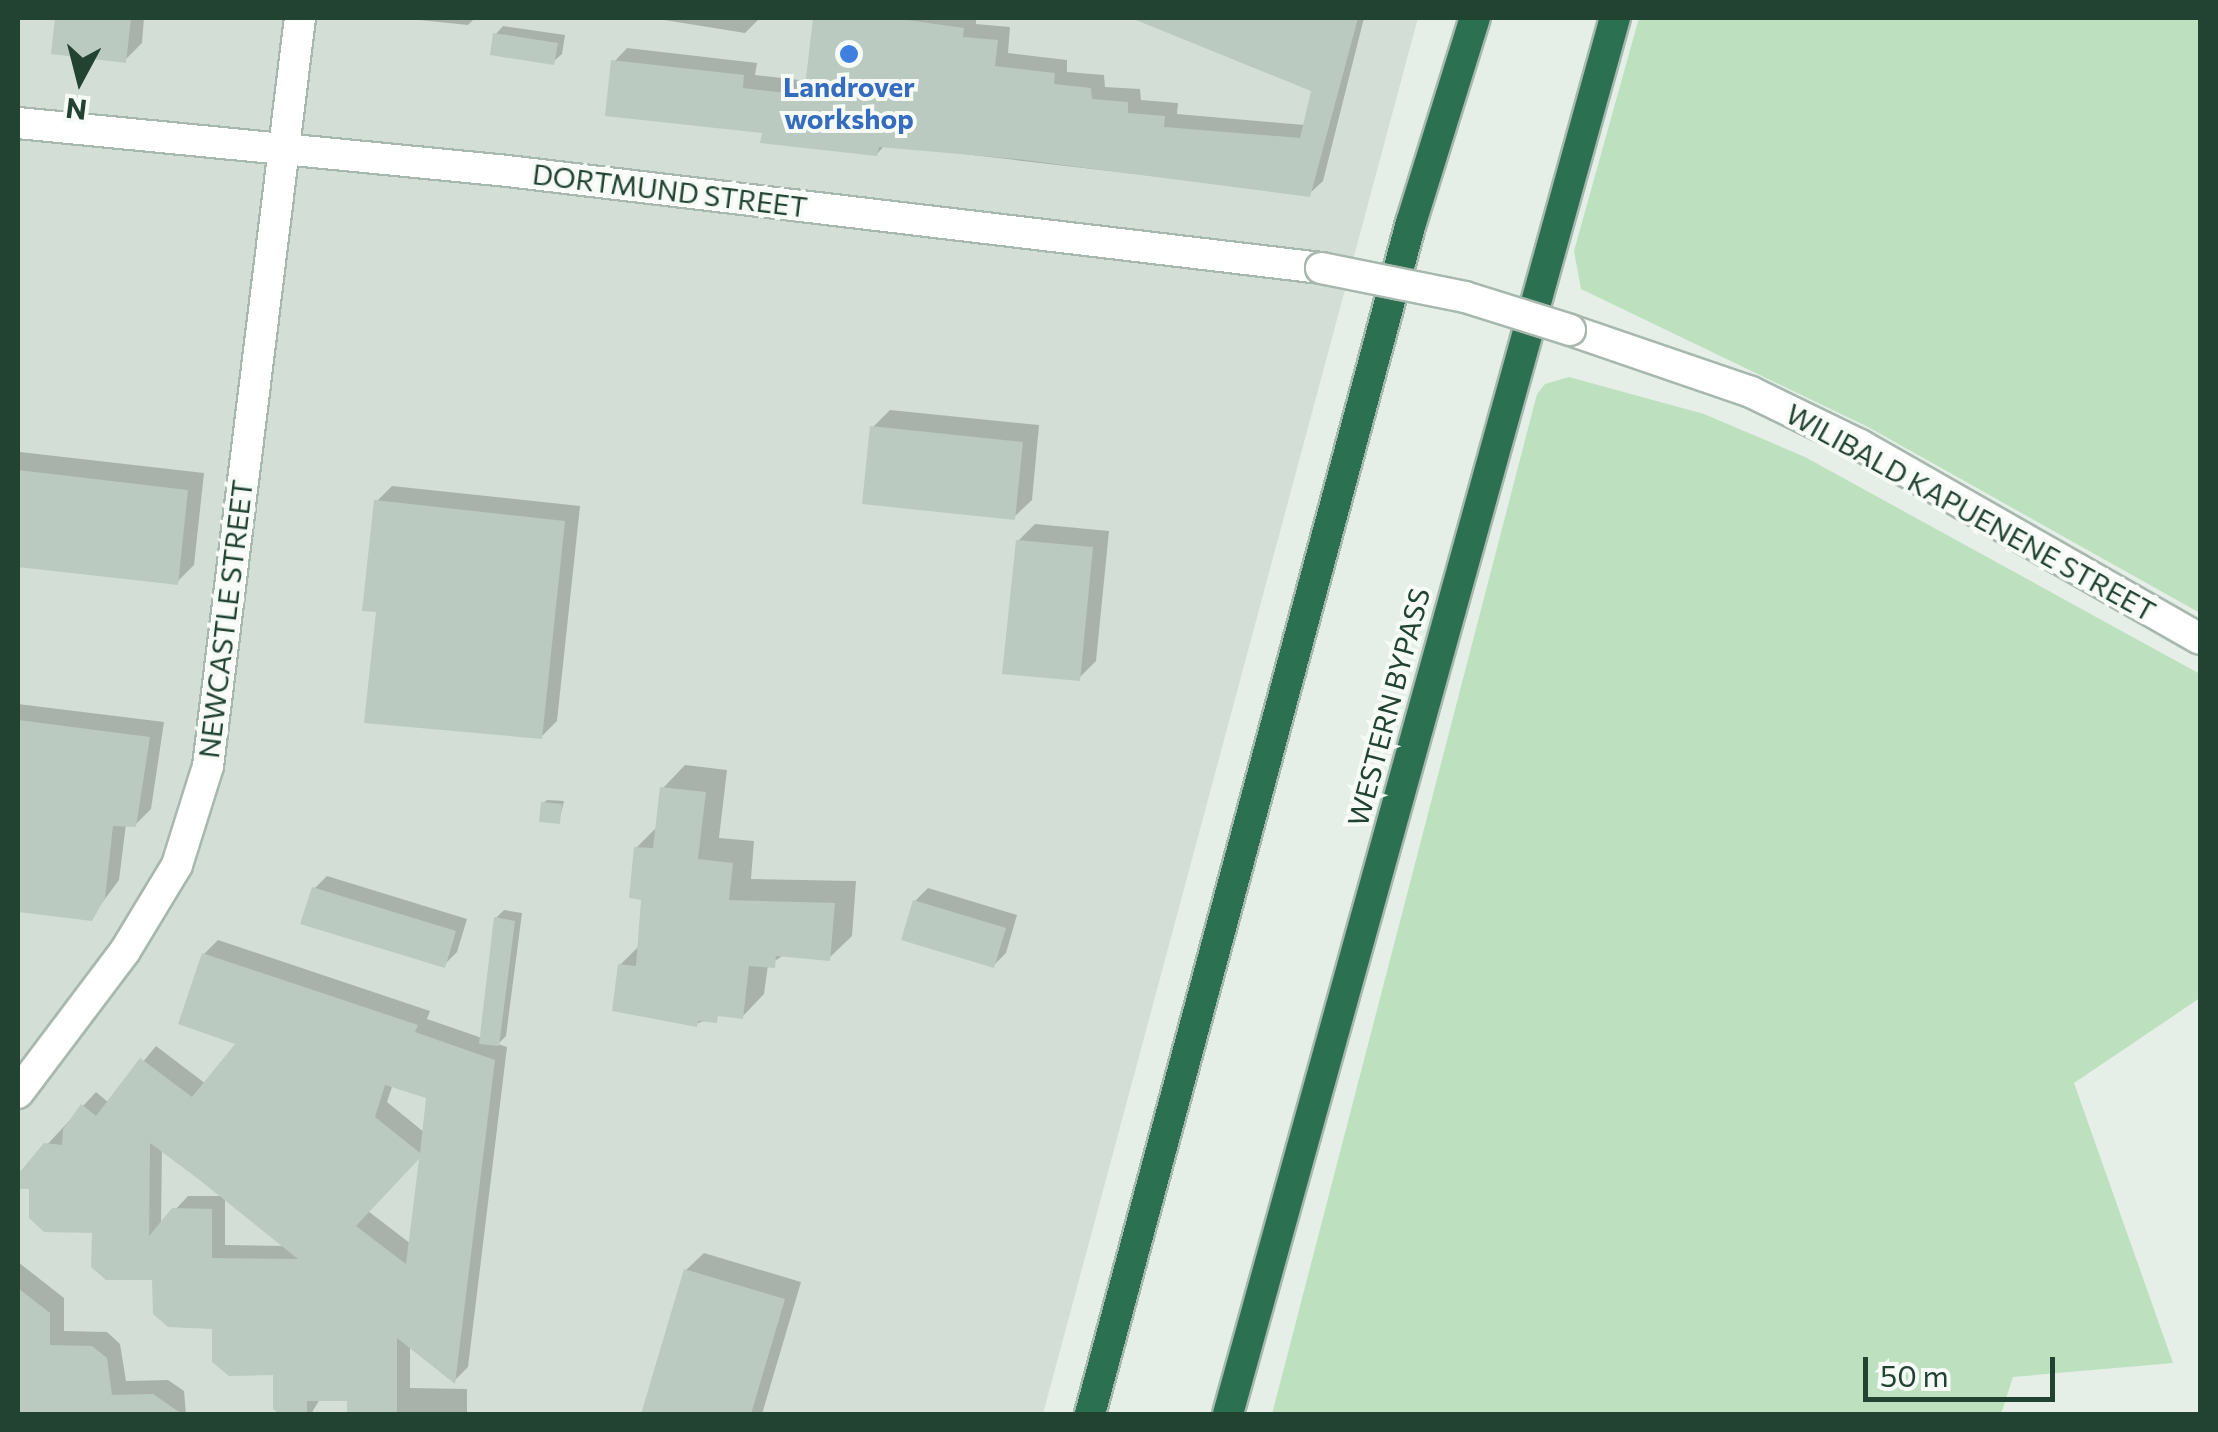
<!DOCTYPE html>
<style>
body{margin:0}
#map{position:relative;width:2218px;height:1432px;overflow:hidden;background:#e5efe8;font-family:Commissioner,sans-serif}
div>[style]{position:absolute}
.built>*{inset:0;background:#d3dfd6}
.green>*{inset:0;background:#bde1be}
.shadow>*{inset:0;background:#0003}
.building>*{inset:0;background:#bacac0}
.roads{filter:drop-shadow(2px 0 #a7b8ae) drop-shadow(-2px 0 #a7b8ae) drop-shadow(0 2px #a7b8ae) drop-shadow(0 -2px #a7b8ae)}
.minor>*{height:30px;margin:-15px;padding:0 15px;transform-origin:15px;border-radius:15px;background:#fff}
.tertiary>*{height:30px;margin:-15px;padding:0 15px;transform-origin:15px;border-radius:15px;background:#fff}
.motorway>*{height:30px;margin:-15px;padding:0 15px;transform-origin:15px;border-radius:15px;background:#2c7052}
.bridges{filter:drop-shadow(2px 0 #a7b8ae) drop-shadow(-2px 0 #a7b8ae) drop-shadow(0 2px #a7b8ae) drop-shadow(0 -2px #a7b8ae)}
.tertiary-bridge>*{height:30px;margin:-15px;padding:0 15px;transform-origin:15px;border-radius:15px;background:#fff}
.dots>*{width:28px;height:28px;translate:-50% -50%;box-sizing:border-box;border:5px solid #f6fbf7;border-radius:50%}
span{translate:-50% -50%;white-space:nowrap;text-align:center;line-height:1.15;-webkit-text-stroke:8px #f6fbf7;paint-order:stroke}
.shop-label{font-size:28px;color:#366cbe;font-weight:700}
.street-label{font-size:28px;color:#224232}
.frame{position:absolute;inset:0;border:20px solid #224232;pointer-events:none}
.north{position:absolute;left:30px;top:30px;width:100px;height:100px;-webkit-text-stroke:8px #f6fbf7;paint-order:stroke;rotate:187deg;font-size:28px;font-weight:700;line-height:40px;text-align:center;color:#224232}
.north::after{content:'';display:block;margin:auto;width:35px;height:45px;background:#224232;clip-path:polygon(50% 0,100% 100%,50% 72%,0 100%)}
.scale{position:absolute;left:1863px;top:1357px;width:192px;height:45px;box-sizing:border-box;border:5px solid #224232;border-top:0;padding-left:12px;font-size:30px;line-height:35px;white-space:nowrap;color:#224232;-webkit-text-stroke:8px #f6fbf7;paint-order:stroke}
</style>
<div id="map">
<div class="built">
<div style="clip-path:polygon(18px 18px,1418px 18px,1043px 1414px,18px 1414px)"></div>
</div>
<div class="green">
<div style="clip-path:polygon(1639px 18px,2200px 18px,2200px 613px,1868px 427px,1581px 289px,1574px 251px)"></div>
<div style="clip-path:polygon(1569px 377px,1704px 414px,1805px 457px,2200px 674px,2200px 998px,2074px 1083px,2173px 1363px,2013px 1377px,2001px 1414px,1272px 1414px,1537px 394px,1545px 384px)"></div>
</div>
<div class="shadow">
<div style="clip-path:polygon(57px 18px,144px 18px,142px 43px,125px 60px,53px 52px)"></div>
<div style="clip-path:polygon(400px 18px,475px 18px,468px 25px)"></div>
<div style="clip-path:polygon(652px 18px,760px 18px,745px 33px)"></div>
<div style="clip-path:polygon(815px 18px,976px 18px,976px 24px,1010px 27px,1008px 53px,1067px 60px,1067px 72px,1104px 75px,1105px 87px,1140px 89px,1141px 100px,1178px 103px,1177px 114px,1305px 125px,1314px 90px,1136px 18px,1364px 18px,1323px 181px,1309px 194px,885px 145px,877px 154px,764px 131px,614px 62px,627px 48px,757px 63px,755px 75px,808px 81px)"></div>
<div style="clip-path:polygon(503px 26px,565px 35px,562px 54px,553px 62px,495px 35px)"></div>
<div style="clip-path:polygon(890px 410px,1039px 425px,1032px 500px,1014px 517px,872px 428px)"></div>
<div style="clip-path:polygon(20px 452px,204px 473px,194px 565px,177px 582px,18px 564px)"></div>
<div style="clip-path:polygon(392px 486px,580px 506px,557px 721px,541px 737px,377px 501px)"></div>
<div style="clip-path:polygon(1035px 524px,1109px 531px,1096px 661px,1079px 678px,1018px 541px)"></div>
<div style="clip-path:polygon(18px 704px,164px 722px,151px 809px,135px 825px,126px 824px,119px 880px,91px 918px,18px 909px)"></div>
<div style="clip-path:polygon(685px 765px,727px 770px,719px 838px,754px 841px,751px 879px,856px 881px,852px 936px,829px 958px,786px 954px,768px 965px,764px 994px,742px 1017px,723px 1014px,696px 1024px,620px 965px,640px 945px,643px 897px,636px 848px,658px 826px,663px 788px)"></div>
<div style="clip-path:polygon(547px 800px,564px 801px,559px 821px,543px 803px)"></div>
<div style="clip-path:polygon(327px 876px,467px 919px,457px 952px,444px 965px,314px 889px)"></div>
<div style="clip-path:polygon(928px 888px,1017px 915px,1006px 953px,993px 966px,915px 901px)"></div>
<div style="clip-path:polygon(evenodd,504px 910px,522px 913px,506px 1036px,498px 1044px,507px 1047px,468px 1367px,455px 1380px,410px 1345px,410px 1388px,467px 1389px,467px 1414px,350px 1414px,350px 1398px,320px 1399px,311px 1414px,283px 1414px,276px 1408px,275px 1373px,95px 1231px,31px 1186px,18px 1186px,18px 1176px,96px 1092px,109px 1103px,156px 1046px,206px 1084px,240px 1042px,204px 954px,218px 940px,430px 1011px,427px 1019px,482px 1038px,496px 918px,504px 910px,393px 1084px,429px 1096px,425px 1133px,387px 1102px,393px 1084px,504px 910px,162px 1149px,222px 1196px,188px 1196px,161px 1225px,162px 1149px,504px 910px,422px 1153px,411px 1244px,368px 1211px,422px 1153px,504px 910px,225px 1198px,286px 1246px,225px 1245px,225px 1198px)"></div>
<div style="clip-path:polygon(704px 1253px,801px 1282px,762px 1414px,644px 1414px,686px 1270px)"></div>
<div style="clip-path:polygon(18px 1262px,64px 1298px,64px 1331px,107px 1332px,120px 1344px,126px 1381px,168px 1380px,184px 1391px,186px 1414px,18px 1412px)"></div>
</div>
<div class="building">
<div style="clip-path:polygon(55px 18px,131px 18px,126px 63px,51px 54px)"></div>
<div style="clip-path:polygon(813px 18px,893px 18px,964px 28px,963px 37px,998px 40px,995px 66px,1055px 73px,1054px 84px,1091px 88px,1092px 99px,1128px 102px,1128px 113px,1165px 116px,1164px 127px,1300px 138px,1311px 91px,1131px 18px,1358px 18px,1310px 197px,1017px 159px,879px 147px,877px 156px,760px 143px,762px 133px,605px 116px,611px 60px,744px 75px,743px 88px,804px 95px)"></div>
<div style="clip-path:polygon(493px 33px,558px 43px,554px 65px,490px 55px)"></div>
<div style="clip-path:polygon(870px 426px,1023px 442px,1015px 520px,862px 504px)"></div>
<div style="clip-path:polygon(18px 470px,188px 490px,178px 585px,18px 567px)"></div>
<div style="clip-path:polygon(374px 500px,565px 521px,542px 739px,364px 723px,376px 612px,362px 611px)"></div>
<div style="clip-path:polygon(1016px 540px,1093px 547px,1080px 681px,1002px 674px)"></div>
<div style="clip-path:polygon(18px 720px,150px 737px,136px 827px,113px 826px,105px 898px,92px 921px,18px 912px)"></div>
<div style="clip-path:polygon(660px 787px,706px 792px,698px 859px,733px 863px,729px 900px,835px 903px,830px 961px,776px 956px,775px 968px,749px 966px,743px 1019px,718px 1016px,717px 1023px,698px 1021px,697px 1027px,612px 1011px,618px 964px,636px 966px,641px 900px,629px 898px,634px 847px,653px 848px)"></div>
<div style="clip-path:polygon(541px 802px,562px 804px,560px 824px,539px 822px)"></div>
<div style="clip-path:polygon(312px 887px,456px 931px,445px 968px,300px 924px)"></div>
<div style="clip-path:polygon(913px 900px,1006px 928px,994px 968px,901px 940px)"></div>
<div style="clip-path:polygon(494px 917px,515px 921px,499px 1046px,479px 1044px)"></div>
<div style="clip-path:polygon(evenodd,202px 953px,418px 1025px,415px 1032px,495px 1060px,455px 1384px,397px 1338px,397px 1414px,347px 1414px,347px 1401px,307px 1401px,307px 1414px,279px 1414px,273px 1409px,273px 1375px,229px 1376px,212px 1362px,212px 1329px,168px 1327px,153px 1314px,152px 1280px,106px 1280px,91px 1267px,92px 1233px,44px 1232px,29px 1218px,29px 1189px,18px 1189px,18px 1174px,44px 1143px,62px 1145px,63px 1129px,81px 1104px,96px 1116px,140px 1058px,192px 1097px,235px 1044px,178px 1024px,202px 953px,385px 1085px,426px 1098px,420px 1153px,375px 1117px,385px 1085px,202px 953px,150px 1143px,197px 1178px,298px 1259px,212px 1258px,212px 1209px,172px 1208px,149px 1236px,150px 1143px,202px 953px,419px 1159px,406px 1264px,356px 1226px,419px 1159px)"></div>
<div style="clip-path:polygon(684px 1269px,785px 1299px,751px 1414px,641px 1414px)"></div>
<div style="clip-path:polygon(18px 1288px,50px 1313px,50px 1345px,92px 1346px,107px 1358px,112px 1395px,153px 1394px,182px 1414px,18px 1414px)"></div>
</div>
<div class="roads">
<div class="minor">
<div style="left:18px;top:1093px;width:178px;rotate:-53deg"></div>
<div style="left:125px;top:951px;width:100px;rotate:-58.8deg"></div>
<div style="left:177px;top:865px;width:104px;rotate:-72.6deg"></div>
<div style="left:208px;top:766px;width:754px;rotate:-82.99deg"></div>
</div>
<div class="tertiary">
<div style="left:18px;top:123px;width:483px;rotate:5.6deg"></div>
<div style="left:499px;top:170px;width:828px;rotate:6.8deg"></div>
<div style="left:1570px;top:330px;width:191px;rotate:18.9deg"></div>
<div style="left:1751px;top:392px;width:121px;rotate:25.9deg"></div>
<div style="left:1860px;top:445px;width:391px;rotate:29.7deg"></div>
</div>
<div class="motorway">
<div style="left:1090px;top:1414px;width:1233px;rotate:-74.92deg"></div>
<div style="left:1411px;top:223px;width:215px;rotate:-72.7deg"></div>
<div style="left:1228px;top:1414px;width:1449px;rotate:-74.51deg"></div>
</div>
</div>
<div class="bridges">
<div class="tertiary-bridge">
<div style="left:1321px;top:268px;width:147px;rotate:11.4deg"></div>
<div style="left:1465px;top:297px;width:110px;rotate:17.4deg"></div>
</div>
</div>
<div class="dots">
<div style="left:849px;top:54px;background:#3f7fe0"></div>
</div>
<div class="shop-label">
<span style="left:849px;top:102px">Landrover<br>workshop</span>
</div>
<div class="street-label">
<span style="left:670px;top:190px;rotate:7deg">DORTMUND STREET</span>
<span style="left:1971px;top:512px;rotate:29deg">WILIBALD KAPUENENE STREET</span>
<span style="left:225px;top:619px;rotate:-83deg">NEWCASTLE STREET</span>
<span style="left:1388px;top:707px;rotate:-75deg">WESTERN BYPASS</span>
</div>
<div class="frame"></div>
<div class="north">N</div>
<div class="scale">50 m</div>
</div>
